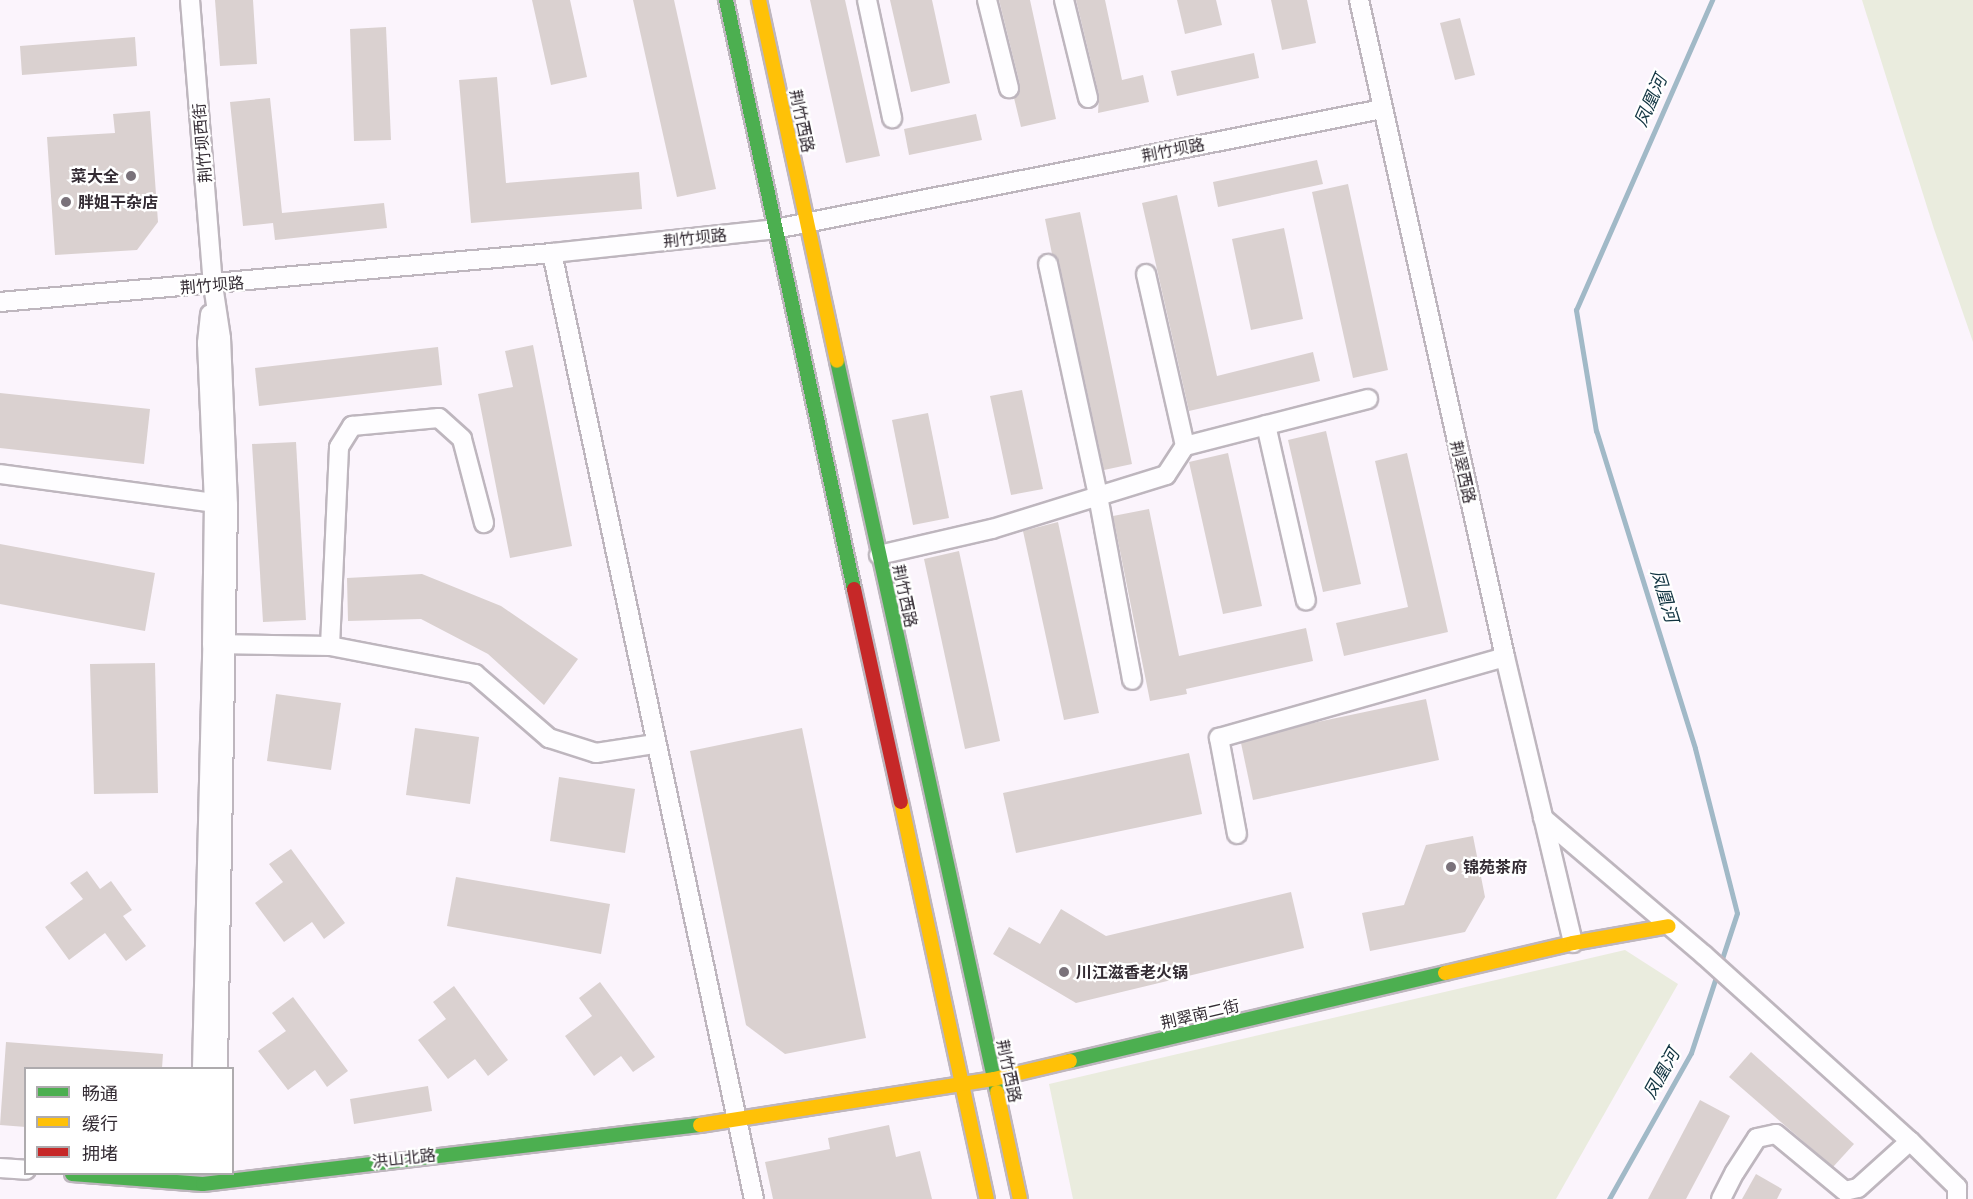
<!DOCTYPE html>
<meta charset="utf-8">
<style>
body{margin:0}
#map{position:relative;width:1973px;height:1199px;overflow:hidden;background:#fbf4fc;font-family:"IBM Plex Sans","Noto Sans SC",sans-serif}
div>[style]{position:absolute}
.green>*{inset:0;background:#eaecde}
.stream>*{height:5px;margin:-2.5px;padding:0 2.5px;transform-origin:2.5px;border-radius:2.5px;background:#a1b9c7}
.building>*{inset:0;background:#dad1d0}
.roads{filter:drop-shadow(2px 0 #beb6be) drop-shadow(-2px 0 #beb6be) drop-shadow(0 2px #beb6be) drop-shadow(0 -2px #beb6be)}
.street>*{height:18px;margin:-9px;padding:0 9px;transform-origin:9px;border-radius:9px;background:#fefdff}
.fast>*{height:14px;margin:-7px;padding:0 7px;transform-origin:7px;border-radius:7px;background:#4caf50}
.slow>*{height:14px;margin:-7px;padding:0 7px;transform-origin:7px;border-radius:7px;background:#ffc107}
.jam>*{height:14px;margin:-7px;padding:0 7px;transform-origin:7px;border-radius:7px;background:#c62828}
.dots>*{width:16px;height:16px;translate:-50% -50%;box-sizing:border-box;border:3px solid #fff;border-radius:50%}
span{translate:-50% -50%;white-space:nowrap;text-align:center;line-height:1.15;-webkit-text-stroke:4.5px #fff;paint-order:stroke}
.street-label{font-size:16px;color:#342c34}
.poi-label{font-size:16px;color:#342c34;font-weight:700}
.right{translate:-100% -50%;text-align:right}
.left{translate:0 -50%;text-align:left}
.water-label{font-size:18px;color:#103340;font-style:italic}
.legend{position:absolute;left:24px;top:1067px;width:210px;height:108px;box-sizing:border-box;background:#fff;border:2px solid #aeabae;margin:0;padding:8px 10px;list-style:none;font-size:18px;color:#342c34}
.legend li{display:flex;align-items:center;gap:12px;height:30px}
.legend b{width:30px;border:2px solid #aeabae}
</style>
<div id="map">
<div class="green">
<div style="clip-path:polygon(1862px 0,1973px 0,1973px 342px,1934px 229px)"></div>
<div style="clip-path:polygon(1625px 950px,1678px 984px,1556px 1199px,1073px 1199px,1049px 1084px)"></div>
</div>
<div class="stream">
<div style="left:1609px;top:1199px;width:167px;rotate:-60.7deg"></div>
<div style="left:1691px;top:1053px;width:147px;rotate:-71.8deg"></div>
<div style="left:1737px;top:913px;width:170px;rotate:-104.3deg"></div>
<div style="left:1695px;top:748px;width:332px;rotate:-107.3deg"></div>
<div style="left:1596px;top:431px;width:123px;rotate:-99.4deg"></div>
<div style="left:1576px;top:310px;width:339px;rotate:-66.3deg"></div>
</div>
<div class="building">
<div style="clip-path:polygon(215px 0,253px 0,257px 64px,220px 66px)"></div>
<div style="clip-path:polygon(532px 0,570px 0,587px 77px,551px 85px)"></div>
<div style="clip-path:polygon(633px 0,674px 0,716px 189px,677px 197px)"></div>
<div style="clip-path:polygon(810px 0,845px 0,880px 156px,846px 163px)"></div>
<div style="clip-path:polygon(890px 0,932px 0,950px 83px,911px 92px)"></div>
<div style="clip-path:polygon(999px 0,1030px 0,1056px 119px,1021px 127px,1014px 98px,1020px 92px,1020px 85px)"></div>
<div style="clip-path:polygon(1076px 0,1105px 0,1122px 80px,1143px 75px,1149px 102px,1098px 113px,1099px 95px)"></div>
<div style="clip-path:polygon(1177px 0,1216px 0,1222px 25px,1185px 34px)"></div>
<div style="clip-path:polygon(1271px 0,1307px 0,1316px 43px,1282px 50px)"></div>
<div style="clip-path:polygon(1460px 18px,1475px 75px,1455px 80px,1440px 23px)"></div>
<div style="clip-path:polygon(386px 27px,391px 140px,354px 141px,350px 29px)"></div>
<div style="clip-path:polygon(135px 37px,137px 66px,22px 75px,20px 46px)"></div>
<div style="clip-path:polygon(1254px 53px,1259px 78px,1177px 96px,1171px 71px)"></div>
<div style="clip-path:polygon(497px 77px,506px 183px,639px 172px,642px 209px,471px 223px,459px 80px)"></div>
<div style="clip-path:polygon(270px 98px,282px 213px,384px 203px,387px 228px,275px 240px,273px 223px,243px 226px,230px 102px)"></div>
<div style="clip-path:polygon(150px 111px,158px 222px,137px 250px,55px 255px,47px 137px,115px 133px,113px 114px)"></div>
<div style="clip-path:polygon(976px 114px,982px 140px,909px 155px,904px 129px)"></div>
<div style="clip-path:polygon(1317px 160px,1323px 184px,1218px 207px,1213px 182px)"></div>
<div style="clip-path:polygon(1348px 184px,1388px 370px,1353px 378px,1312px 192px)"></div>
<div style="clip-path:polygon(1177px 195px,1217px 376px,1313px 352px,1320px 381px,1189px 411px,1142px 203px)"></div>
<div style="clip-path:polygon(1080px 212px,1132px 464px,1104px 470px,1059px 262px,1052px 254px,1045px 219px)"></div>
<div style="clip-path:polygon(1284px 228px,1303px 319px,1251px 330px,1232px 239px)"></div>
<div style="clip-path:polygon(533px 345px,572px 546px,510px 558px,478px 394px,513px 387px,505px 351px)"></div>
<div style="clip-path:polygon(438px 347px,442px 385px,259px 406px,255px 368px)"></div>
<div style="clip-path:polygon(1022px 390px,1043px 489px,1011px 495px,990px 396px)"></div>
<div style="clip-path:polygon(0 393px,150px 409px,144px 464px,0 448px)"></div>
<div style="clip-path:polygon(928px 413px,949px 518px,913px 525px,892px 420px)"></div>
<div style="clip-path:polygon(1326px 431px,1361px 584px,1323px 592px,1288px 440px)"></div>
<div style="clip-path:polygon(296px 442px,306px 620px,263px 622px,252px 444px)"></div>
<div style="clip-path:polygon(1228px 453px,1262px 606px,1223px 614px,1189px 462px)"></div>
<div style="clip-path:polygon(1407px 453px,1448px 632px,1344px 656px,1336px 623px,1408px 607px,1375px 461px)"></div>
<div style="clip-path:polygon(1149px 509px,1179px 656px,1306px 628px,1313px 661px,1186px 689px,1187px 694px,1150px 701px,1113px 516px)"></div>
<div style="clip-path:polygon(1058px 522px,1099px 713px,1064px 720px,1023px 531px)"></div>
<div style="clip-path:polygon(0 544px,155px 573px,145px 631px,0 604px)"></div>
<div style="clip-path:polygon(959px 551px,1000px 741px,965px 749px,924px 559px)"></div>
<div style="clip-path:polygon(422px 574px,501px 606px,578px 659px,544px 705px,488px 654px,421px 619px,348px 621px,347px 578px)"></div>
<div style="clip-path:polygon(155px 663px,158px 793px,94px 794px,90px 664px)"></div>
<div style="clip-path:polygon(276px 694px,341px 703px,331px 770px,267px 761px)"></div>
<div style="clip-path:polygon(1426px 699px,1439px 760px,1253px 800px,1241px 743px,1308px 724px)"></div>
<div style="clip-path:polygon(415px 728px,479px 737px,470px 804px,406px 795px)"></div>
<div style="clip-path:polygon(802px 728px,866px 1038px,785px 1054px,746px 1025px,690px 751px)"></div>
<div style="clip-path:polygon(1189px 753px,1202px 814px,1016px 853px,1003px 793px)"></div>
<div style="clip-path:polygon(559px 777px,635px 789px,625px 853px,550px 841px)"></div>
<div style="clip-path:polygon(1473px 836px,1485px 897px,1465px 932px,1370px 951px,1362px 913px,1404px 905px,1426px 845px)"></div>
<div style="clip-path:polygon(291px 849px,345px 923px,324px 939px,312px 922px,284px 942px,255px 903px,283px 882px,269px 864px)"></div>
<div style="clip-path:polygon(87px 871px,100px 889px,111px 881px,132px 910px,123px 916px,146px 946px,126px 961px,105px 933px,69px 960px,45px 927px,83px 899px,70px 883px)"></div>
<div style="clip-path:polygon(456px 877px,610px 904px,601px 954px,447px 926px)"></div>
<div style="clip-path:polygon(1291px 892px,1304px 948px,1076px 1003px,993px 954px,1009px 927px,1040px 944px,1061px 909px,1106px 936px)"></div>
<div style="clip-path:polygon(600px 982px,655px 1057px,633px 1072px,621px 1056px,594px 1076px,565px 1036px,592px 1016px,579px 998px)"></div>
<div style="clip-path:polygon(454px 986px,508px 1060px,488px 1076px,475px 1059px,448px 1079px,418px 1040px,446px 1019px,433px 1002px)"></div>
<div style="clip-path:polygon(293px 997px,348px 1071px,327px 1087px,315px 1070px,288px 1090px,258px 1051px,286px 1031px,272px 1013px)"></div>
<div style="clip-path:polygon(6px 1042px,163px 1054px,162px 1068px,26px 1068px,26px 1127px,0 1125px)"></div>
<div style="clip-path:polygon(1751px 1052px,1854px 1144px,1833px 1167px,1729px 1077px)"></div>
<div style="clip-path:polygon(428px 1086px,432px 1111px,354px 1124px,350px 1099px)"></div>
<div style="clip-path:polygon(1700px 1100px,1730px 1116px,1686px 1199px,1648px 1199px)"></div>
<div style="clip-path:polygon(889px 1125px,896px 1157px,920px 1151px,932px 1199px,773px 1199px,765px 1162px,830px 1149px,828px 1138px)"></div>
<div style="clip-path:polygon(1756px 1174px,1782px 1189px,1777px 1199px,1742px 1199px)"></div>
</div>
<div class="roads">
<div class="street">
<div style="left:190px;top:0;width:286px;rotate:85.4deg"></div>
<div style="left:213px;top:285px;width:54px;rotate:81.4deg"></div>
<div style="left:221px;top:338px;width:167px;rotate:87.6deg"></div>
<div style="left:228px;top:505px;width:563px;rotate:91.02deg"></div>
<div style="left:867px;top:0;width:121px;rotate:78deg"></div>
<div style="left:987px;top:0;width:91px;rotate:76deg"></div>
<div style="left:1064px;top:0;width:101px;rotate:76.2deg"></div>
<div style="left:1359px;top:0;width:673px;rotate:77.47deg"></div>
<div style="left:1505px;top:657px;width:294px;rotate:76.6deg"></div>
<div style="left:552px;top:253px;width:967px;rotate:77.95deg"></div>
<div style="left:1048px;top:264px;width:237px;rotate:77.8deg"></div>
<div style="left:1098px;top:496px;width:187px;rotate:79.5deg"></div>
<div style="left:1146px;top:274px;width:176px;rotate:77.2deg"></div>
<div style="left:0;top:302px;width:554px;rotate:-5.07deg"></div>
<div style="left:552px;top:253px;width:224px;rotate:-6.1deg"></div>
<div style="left:775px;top:229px;width:619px;rotate:-11.18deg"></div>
<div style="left:1266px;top:425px;width:180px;rotate:77.2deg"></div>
<div style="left:0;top:474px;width:216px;rotate:7.7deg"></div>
<div style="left:879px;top:555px;width:116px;rotate:-13deg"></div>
<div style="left:992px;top:529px;width:182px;rotate:-17.2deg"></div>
<div style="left:1166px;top:475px;width:35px;rotate:-57deg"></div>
<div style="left:1185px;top:446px;width:189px;rotate:-14.4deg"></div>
<div style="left:214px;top:644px;width:116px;rotate:1deg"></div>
<div style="left:330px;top:646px;width:148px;rotate:10.9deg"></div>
<div style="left:475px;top:674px;width:98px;rotate:40.9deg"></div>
<div style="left:549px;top:738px;width:49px;rotate:17.7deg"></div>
<div style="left:596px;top:753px;width:60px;rotate:-8.7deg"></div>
<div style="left:330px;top:646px;width:199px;rotate:-87.4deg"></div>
<div style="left:339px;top:447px;width:25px;rotate:-58deg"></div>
<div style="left:352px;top:426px;width:87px;rotate:-5.3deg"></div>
<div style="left:439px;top:418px;width:31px;rotate:42deg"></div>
<div style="left:462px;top:439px;width:87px;rotate:75.3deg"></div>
<div style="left:1543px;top:818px;width:211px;rotate:40.4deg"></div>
<div style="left:1704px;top:955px;width:278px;rotate:42.1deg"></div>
<div style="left:1910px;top:1141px;width:66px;rotate:44.4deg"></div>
<div style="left:1957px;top:1187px;width:12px;rotate:90deg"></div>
<div style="left:1237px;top:834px;width:98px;rotate:-100.6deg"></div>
<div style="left:1219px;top:738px;width:297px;rotate:-15.8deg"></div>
<div style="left:202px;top:1068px;width:423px;rotate:-88.6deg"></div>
<div style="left:212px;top:645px;width:142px;rotate:-89.2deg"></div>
<div style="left:214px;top:503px;width:160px;rotate:-92.5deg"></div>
<div style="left:207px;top:343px;width:29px;rotate:-84deg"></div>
<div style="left:0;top:1168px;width:26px;rotate:4deg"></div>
<div style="left:1721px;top:1199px;width:30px;rotate:-63deg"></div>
<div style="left:1735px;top:1172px;width:40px;rotate:-57.1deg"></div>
<div style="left:1757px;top:1138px;width:19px;rotate:-12deg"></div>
<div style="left:1776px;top:1134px;width:89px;rotate:39.6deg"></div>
<div style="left:1845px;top:1191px;width:13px;rotate:-13deg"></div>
<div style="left:1858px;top:1188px;width:70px;rotate:-42.1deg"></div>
</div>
<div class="fast">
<div style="left:726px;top:0;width:603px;rotate:77.74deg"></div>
<div style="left:837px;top:361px;width:748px;rotate:77.65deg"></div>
<div style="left:1070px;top:1061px;width:385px;rotate:-13.2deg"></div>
<div style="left:72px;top:1174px;width:131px;rotate:4.4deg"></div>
<div style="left:203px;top:1184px;width:500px;rotate:-6.77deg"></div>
</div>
<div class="slow">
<div style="left:759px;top:0;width:369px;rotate:77.8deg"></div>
<div style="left:901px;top:802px;width:406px;rotate:77.8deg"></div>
<div style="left:1445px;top:973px;width:131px;rotate:-13.2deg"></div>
<div style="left:1573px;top:943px;width:97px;rotate:-10deg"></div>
<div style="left:997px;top:1092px;width:109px;rotate:77.9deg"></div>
<div style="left:700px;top:1125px;width:298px;rotate:-8.9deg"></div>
<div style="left:994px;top:1079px;width:78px;rotate:-13.3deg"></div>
</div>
<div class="jam">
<div style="left:854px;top:589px;width:218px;rotate:77.6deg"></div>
</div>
</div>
<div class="dots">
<div style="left:131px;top:176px;background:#7a727a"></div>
<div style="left:66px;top:202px;background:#7a727a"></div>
<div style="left:1451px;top:867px;background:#7a727a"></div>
<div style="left:1064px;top:972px;background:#7a727a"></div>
</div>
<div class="street-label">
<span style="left:802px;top:121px;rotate:78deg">荆竹西路</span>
<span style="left:202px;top:143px;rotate:-95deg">荆竹坝西街</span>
<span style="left:1173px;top:150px;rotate:-11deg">荆竹坝路</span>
<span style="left:695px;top:238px;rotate:-6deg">荆竹坝路</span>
<span style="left:212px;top:285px;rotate:-5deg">荆竹坝路</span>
<span style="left:1463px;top:472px;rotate:77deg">荆翠西路</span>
<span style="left:905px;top:596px;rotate:78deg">荆竹西路</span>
<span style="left:1200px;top:1014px;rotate:-13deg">荆翠南二街</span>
<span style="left:1009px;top:1071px;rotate:78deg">荆竹西路</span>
<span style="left:404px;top:1158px;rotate:-6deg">洪山北路</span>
</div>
<div class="poi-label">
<span class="right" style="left:119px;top:176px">菜大全</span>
<span class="left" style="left:78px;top:202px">胖姐干杂店</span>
<span class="left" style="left:1463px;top:867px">锦苑茶府</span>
<span class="left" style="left:1076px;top:972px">川江滋香老火锅</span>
</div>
<div class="water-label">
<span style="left:1651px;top:101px;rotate:-66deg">凤凰河</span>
<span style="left:1664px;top:596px;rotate:73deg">凤凰河</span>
<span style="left:1662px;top:1074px;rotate:-61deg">凤凰河</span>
</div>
<ul class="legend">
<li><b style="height:8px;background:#4caf50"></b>畅通</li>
<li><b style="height:8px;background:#ffc107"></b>缓行</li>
<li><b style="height:8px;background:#c62828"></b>拥堵</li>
</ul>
</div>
